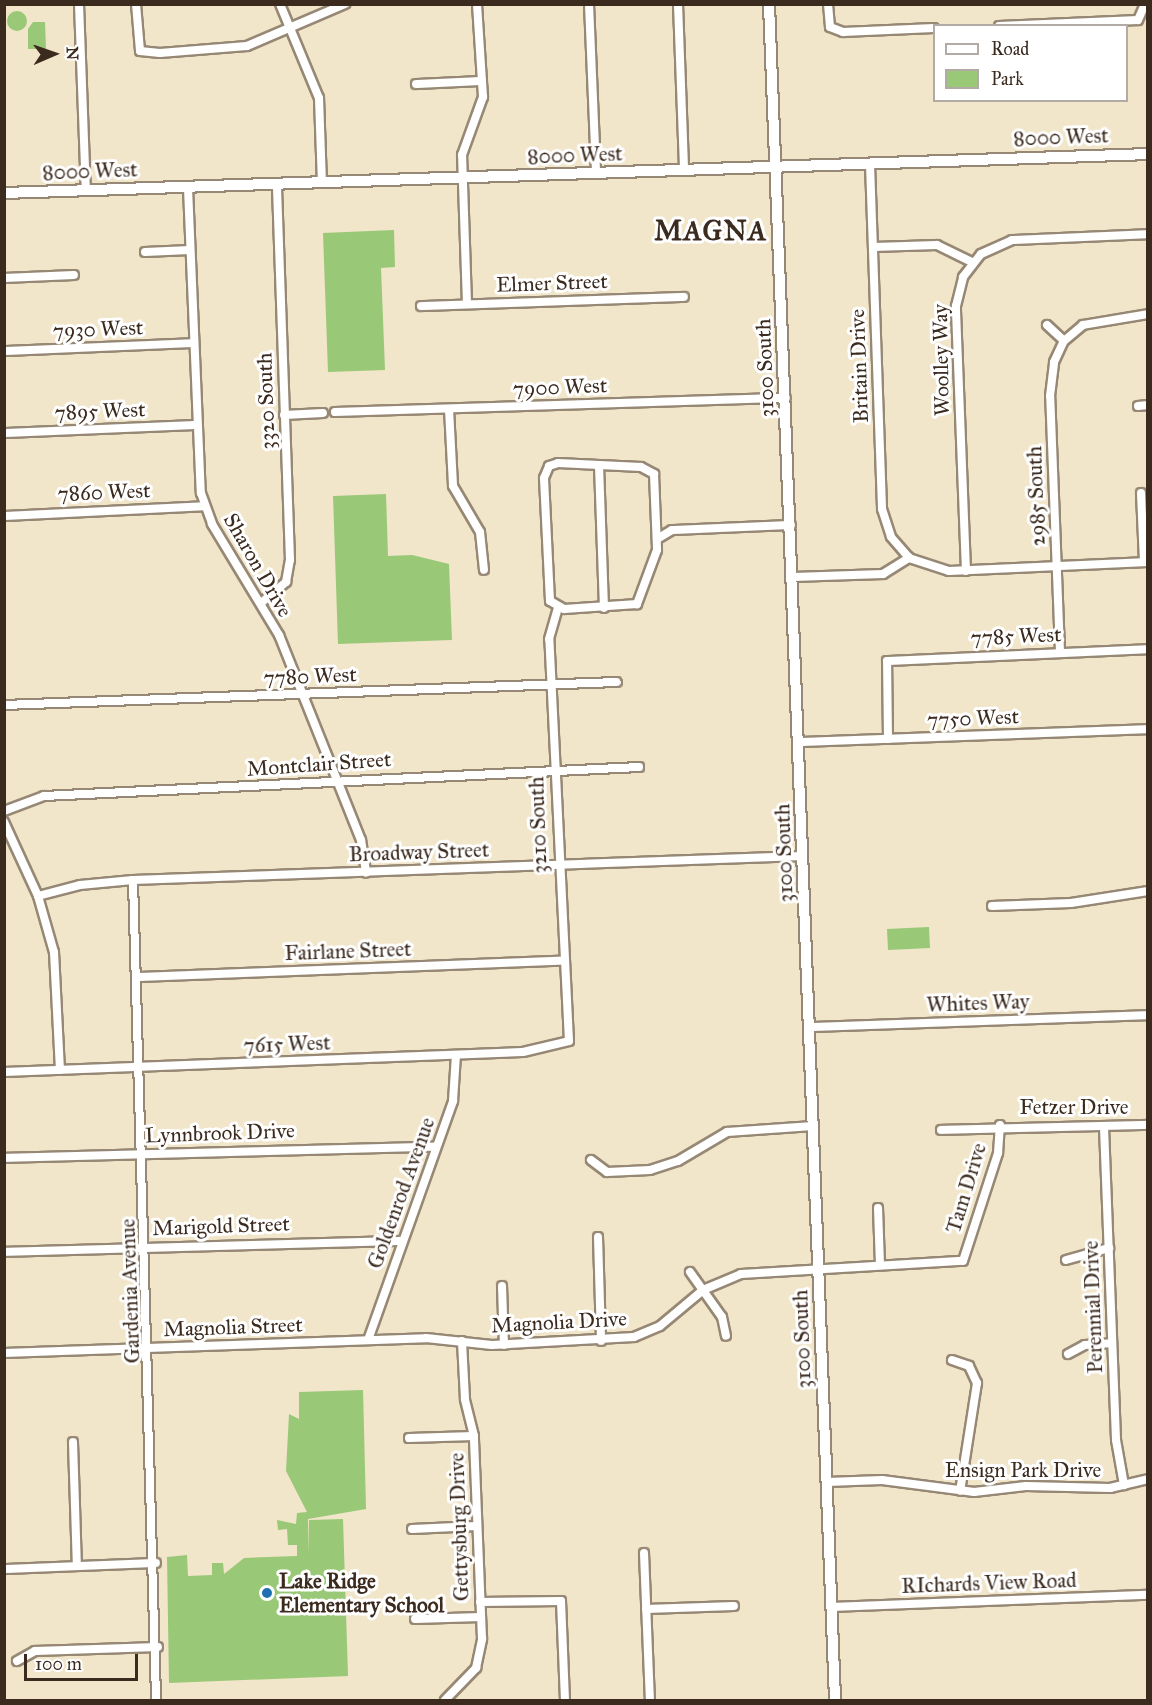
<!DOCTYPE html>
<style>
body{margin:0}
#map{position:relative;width:1152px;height:1705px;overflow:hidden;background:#f1e5ca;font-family:"IM FELL Great Primer",serif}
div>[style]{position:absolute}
.green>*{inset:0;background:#99c877}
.round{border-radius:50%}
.roads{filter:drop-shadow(2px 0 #968874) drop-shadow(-2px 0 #968874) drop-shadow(0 2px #968874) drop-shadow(0 -2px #968874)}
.minor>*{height:8px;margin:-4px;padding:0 4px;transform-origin:4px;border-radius:4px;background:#fff}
.tertiary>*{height:10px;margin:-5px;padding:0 5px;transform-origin:5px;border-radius:5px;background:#fff}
.dots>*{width:16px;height:16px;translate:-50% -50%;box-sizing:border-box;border:3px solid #fff;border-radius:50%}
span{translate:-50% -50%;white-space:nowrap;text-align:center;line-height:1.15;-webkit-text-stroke:6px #fff;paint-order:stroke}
.street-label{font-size:21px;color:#3b2a1e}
.poi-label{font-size:21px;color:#3b2a1e;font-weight:700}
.left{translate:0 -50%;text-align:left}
.district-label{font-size:27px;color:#3b2a1e;font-weight:700;letter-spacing:1.5px}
.frame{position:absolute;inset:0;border:6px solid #3b2a1e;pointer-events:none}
.legend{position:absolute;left:933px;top:24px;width:195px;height:78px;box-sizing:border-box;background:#fff;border:2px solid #b1aaa5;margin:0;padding:8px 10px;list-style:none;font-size:18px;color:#3b2a1e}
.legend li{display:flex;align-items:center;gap:12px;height:30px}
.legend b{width:30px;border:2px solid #b1aaa5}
.north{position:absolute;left:24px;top:24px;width:60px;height:60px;-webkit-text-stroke:4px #fff;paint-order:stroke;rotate:88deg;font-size:16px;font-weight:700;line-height:24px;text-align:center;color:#3b2a1e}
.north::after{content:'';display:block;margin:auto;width:21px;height:27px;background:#3b2a1e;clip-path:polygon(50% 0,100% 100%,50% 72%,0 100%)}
.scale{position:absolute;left:24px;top:1654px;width:114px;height:27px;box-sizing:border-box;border:3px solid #3b2a1e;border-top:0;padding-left:8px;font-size:18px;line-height:21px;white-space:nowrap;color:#3b2a1e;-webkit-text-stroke:4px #fff;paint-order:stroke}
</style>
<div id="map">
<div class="green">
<div class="round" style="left:7px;top:11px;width:20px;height:20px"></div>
<div style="clip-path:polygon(33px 22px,45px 22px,46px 49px,28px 49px,28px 29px)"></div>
<div style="clip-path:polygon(394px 230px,395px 267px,381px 268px,385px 370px,328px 372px,323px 233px)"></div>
<div style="clip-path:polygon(386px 494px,388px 556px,412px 555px,449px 564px,452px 640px,338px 644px,333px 496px)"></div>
<div style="clip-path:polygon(929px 927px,930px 948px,888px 950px,887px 929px)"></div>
<div style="clip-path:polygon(363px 1390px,366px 1509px,308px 1519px,309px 1555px,309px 1520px,343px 1519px,348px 1676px,169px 1683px,167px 1557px,187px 1555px,188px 1576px,212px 1575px,212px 1563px,223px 1563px,224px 1574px,244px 1558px,297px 1556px,297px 1545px,288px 1545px,287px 1529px,278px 1530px,277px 1520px,296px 1524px,297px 1513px,307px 1512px,286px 1471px,289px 1414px,299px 1419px,299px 1392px)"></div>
</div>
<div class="roads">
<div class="minor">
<div style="left:79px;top:4px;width:187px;rotate:87.9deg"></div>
<div style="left:136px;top:4px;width:47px;rotate:85.1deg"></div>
<div style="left:140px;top:51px;width:20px;rotate:6deg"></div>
<div style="left:160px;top:53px;width:87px;rotate:-4.6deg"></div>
<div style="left:247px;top:46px;width:107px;rotate:-23.2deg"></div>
<div style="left:280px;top:4px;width:102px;rotate:67.5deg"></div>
<div style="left:319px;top:98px;width:85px;rotate:88deg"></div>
<div style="left:589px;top:4px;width:169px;rotate:87.6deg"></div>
<div style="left:678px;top:4px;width:166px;rotate:87.9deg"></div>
<div style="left:828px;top:4px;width:23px;rotate:85deg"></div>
<div style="left:830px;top:27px;width:14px;rotate:21deg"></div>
<div style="left:843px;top:32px;width:91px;rotate:-2.5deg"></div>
<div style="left:999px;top:26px;width:139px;rotate:-2.5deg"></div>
<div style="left:1138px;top:20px;width:17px;rotate:-66deg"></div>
<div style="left:416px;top:84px;width:66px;rotate:-2.6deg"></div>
<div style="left:870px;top:164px;width:345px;rotate:88deg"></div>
<div style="left:882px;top:509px;width:29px;rotate:72deg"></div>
<div style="left:891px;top:537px;width:28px;rotate:49deg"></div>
<div style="left:909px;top:558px;width:42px;rotate:18deg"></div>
<div style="left:949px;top:571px;width:199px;rotate:-2.6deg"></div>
<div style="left:188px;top:188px;width:305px;rotate:87.6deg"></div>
<div style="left:201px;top:493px;width:33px;rotate:70deg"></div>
<div style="left:212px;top:524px;width:130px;rotate:58.9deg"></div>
<div style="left:279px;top:635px;width:221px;rotate:68.2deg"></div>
<div style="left:361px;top:840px;width:33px;rotate:81deg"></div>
<div style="left:873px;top:247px;width:64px;rotate:-1.8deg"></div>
<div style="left:937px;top:245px;width:39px;rotate:26deg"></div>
<div style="left:145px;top:252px;width:45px;rotate:-2.5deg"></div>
<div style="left:4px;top:278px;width:70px;rotate:-2.5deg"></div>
<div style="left:467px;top:304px;width:149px;rotate:-91.9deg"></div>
<div style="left:462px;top:155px;width:62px;rotate:-70.1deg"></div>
<div style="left:483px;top:97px;width:93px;rotate:-93.7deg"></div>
<div style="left:421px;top:306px;width:263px;rotate:-2deg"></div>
<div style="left:1047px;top:325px;width:23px;rotate:43deg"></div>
<div style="left:4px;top:351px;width:190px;rotate:-2.4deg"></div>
<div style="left:1138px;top:406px;width:10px;rotate:-6deg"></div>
<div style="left:449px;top:409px;width:77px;rotate:87deg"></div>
<div style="left:453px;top:486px;width:53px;rotate:59.6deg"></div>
<div style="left:480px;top:532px;width:38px;rotate:84deg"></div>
<div style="left:335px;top:412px;width:451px;rotate:-1.8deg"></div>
<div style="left:284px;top:415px;width:39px;rotate:-3deg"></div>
<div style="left:4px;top:433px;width:193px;rotate:-2.4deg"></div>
<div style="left:558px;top:463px;width:83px;rotate:2.8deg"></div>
<div style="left:641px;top:467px;width:15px;rotate:28deg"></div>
<div style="left:654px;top:474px;width:76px;rotate:87.7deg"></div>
<div style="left:657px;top:550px;width:58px;rotate:110.3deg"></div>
<div style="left:637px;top:604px;width:73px;rotate:176.1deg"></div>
<div style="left:564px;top:609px;width:16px;rotate:-150deg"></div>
<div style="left:550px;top:601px;width:123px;rotate:-92.8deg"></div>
<div style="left:544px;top:478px;width:13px;rotate:-67deg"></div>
<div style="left:549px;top:466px;width:9px;rotate:-18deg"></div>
<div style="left:599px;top:465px;width:143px;rotate:88deg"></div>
<div style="left:1141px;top:493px;width:69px;rotate:87.5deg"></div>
<div style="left:4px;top:516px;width:201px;rotate:-2.8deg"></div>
<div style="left:657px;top:539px;width:17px;rotate:-31deg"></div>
<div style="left:672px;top:530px;width:119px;rotate:-2.4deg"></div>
<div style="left:966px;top:571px;width:265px;rotate:-92.2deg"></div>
<div style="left:956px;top:306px;width:30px;rotate:-76deg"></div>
<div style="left:963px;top:277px;width:29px;rotate:-52deg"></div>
<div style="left:981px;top:254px;width:34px;rotate:-24deg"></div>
<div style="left:1012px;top:240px;width:136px;rotate:-2.5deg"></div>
<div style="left:793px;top:577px;width:90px;rotate:-1.9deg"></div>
<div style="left:883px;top:574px;width:31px;rotate:-32deg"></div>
<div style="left:261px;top:603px;width:33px;rotate:-40deg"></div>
<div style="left:286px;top:582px;width:22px;rotate:-80deg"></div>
<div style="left:290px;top:560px;width:375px;rotate:-92deg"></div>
<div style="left:1060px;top:652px;width:256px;rotate:-92.2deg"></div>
<div style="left:1050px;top:396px;width:34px;rotate:-83deg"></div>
<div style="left:1054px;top:362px;width:23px;rotate:-65deg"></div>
<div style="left:1064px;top:341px;width:25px;rotate:-40deg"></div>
<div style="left:1083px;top:325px;width:66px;rotate:-9.6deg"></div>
<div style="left:4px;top:705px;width:613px;rotate:-2.15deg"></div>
<div style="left:888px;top:739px;width:78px;rotate:-90.7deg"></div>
<div style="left:887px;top:661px;width:261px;rotate:-2.6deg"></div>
<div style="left:799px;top:742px;width:349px;rotate:-2.1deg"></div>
<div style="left:4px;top:811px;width:43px;rotate:-20.6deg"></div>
<div style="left:44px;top:796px;width:596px;rotate:-2.79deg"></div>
<div style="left:4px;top:822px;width:81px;rotate:65.3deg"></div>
<div style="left:38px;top:896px;width:58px;rotate:74.1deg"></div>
<div style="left:54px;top:952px;width:118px;rotate:87.1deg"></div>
<div style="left:133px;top:880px;width:820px;rotate:88.39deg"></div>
<div style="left:38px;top:896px;width:43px;rotate:-14.7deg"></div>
<div style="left:80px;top:885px;width:53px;rotate:-5.4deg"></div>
<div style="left:133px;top:880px;width:670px;rotate:-2.05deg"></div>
<div style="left:992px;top:906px;width:79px;rotate:-2.2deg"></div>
<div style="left:1071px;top:903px;width:78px;rotate:-8.9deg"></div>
<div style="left:137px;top:977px;width:424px;rotate:-2.2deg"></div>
<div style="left:810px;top:1027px;width:338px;rotate:-2deg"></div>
<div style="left:4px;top:1072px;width:519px;rotate:-2.21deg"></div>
<div style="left:523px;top:1052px;width:47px;rotate:-13.4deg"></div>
<div style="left:569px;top:1041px;width:402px;rotate:-92.8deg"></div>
<div style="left:549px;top:639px;width:32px;rotate:-74deg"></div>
<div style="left:1104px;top:1127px;width:313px;rotate:87.8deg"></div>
<div style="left:1116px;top:1440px;width:46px;rotate:79.9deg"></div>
<div style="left:941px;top:1130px;width:207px;rotate:-1.4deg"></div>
<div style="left:4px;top:1158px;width:432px;rotate:-1.5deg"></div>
<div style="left:591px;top:1160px;width:20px;rotate:37deg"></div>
<div style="left:607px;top:1172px;width:43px;rotate:-2.7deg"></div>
<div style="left:650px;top:1170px;width:29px;rotate:-18deg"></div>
<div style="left:678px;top:1161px;width:57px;rotate:-30.6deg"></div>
<div style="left:727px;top:1132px;width:86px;rotate:-4deg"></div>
<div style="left:878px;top:1208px;width:57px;rotate:88deg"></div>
<div style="left:598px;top:1237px;width:104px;rotate:88.3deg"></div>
<div style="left:4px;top:1252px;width:398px;rotate:-1.6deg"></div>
<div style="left:1066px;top:1260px;width:45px;rotate:-15.6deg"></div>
<div style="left:690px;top:1272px;width:55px;rotate:54.6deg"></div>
<div style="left:722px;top:1317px;width:19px;rotate:78deg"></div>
<div style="left:502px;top:1286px;width:59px;rotate:88.1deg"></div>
<div style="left:368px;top:1340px;width:254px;rotate:-70.4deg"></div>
<div style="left:453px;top:1101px;width:46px;rotate:-86.3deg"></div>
<div style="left:4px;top:1353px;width:422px;rotate:-2deg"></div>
<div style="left:426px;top:1338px;width:66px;rotate:6.1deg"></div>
<div style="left:492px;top:1345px;width:142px;rotate:-3.2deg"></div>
<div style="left:634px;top:1337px;width:28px;rotate:-23deg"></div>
<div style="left:660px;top:1326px;width:56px;rotate:-39.9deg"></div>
<div style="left:703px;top:1290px;width:41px;rotate:-22.8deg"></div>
<div style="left:741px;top:1274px;width:222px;rotate:-3.4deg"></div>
<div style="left:963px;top:1261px;width:114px;rotate:-72deg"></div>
<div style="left:998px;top:1153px;width:28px;rotate:-86deg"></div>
<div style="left:1068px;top:1354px;width:19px;rotate:-28deg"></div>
<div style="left:1085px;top:1345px;width:27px;rotate:-4deg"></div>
<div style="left:952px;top:1360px;width:18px;rotate:19deg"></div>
<div style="left:969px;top:1366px;width:19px;rotate:65deg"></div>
<div style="left:977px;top:1383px;width:109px;rotate:98.9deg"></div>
<div style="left:409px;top:1438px;width:65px;rotate:-1.8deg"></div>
<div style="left:73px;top:1442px;width:124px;rotate:88.2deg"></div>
<div style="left:827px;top:1482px;width:55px;rotate:-2.1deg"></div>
<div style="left:882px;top:1480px;width:93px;rotate:7.4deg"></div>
<div style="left:974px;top:1492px;width:52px;rotate:-6.6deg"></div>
<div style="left:1026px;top:1486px;width:84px;rotate:1.4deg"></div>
<div style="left:1110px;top:1488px;width:39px;rotate:-13deg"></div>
<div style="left:412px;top:1529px;width:65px;rotate:-2.6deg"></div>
<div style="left:644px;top:1553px;width:147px;rotate:87.7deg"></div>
<div style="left:4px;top:1569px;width:152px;rotate:-2.3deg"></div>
<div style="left:480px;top:1602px;width:81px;rotate:-0.7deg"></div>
<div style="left:561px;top:1601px;width:99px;rotate:87.7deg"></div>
<div style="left:831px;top:1607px;width:317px;rotate:-2.2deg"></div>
<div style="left:646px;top:1609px;width:88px;rotate:-2deg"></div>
<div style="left:415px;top:1619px;width:66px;rotate:-1.7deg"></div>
<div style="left:17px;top:1661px;width:21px;rotate:-29deg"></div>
<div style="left:35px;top:1651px;width:123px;rotate:-1.9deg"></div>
<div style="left:445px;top:1700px;width:45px;rotate:-45.9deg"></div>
<div style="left:476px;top:1668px;width:30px;rotate:-78deg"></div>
<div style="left:482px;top:1639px;width:203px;rotate:-92.3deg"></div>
<div style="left:474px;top:1436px;width:38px;rotate:-104deg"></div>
<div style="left:465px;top:1399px;width:58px;rotate:-93deg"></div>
</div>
<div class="tertiary">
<div style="left:769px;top:4px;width:1697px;rotate:87.77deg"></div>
<div style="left:4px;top:193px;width:1145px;rotate:-1.95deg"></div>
</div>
</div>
<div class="dots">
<div style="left:267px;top:1593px;background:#1f6fb2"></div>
</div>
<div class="street-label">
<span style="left:1061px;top:137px;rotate:-2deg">8000 West</span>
<span style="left:575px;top:155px;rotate:-2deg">8000 West</span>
<span style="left:90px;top:171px;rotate:-2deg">8000 West</span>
<span style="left:552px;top:283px;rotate:-2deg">Elmer Street</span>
<span style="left:98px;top:329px;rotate:-2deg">7930 West</span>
<span style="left:941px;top:360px;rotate:-91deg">Woolley Way</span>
<span style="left:859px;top:366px;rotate:-92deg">Britain Drive</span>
<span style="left:765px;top:368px;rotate:-92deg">3100 South</span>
<span style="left:560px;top:387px;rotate:-2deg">7900 West</span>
<span style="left:266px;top:401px;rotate:-92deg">3320 South</span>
<span style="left:100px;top:411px;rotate:-2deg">7895 West</span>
<span style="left:104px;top:492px;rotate:-2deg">7860 West</span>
<span style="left:1036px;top:496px;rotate:-92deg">2985 South</span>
<span style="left:258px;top:565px;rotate:60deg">Sharon Drive</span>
<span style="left:1016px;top:636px;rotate:-2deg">7785 West</span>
<span style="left:310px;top:676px;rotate:-2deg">7780 West</span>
<span style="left:973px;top:718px;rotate:-2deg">7750 West</span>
<span style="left:319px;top:764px;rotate:-4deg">Montclair Street</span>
<span style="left:538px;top:825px;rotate:-92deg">3210 South</span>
<span style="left:419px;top:852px;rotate:-2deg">Broadway Street</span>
<span style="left:784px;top:853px;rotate:-92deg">3100 South</span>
<span style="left:348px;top:951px;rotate:-2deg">Fairlane Street</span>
<span style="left:978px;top:1003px;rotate:-2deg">Whites Way</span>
<span style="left:287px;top:1044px;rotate:-2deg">7615 West</span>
<span style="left:1074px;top:1107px">Fetzer Drive</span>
<span style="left:220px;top:1133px;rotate:-2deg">Lynnbrook Drive</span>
<span style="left:966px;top:1188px;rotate:-73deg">Tam Drive</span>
<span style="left:401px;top:1193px;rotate:-70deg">Goldenrod Avenue</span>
<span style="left:221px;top:1226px;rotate:-2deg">Marigold Street</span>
<span style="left:130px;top:1291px;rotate:-92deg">Gardenia Avenue</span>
<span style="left:1093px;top:1307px;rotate:-92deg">Perennial Drive</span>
<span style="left:559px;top:1322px;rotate:-3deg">Magnolia Drive</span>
<span style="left:233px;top:1327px;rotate:-2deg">Magnolia Street</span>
<span style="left:802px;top:1339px;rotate:-92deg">3100 South</span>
<span style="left:1023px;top:1470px">Ensign Park Drive</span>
<span style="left:459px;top:1527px;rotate:-92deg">Gettysburg Drive</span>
<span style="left:989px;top:1583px;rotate:-2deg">RIchards View Road</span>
</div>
<div class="poi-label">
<span class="left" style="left:279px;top:1593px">Lake Ridge<br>Elementary School</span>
</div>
<div class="district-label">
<span style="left:711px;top:231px">MAGNA</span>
</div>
<div class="frame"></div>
<ul class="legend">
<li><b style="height:8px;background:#fff"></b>Road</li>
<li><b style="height:16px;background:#99c877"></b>Park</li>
</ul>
<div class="north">N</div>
<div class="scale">100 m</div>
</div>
